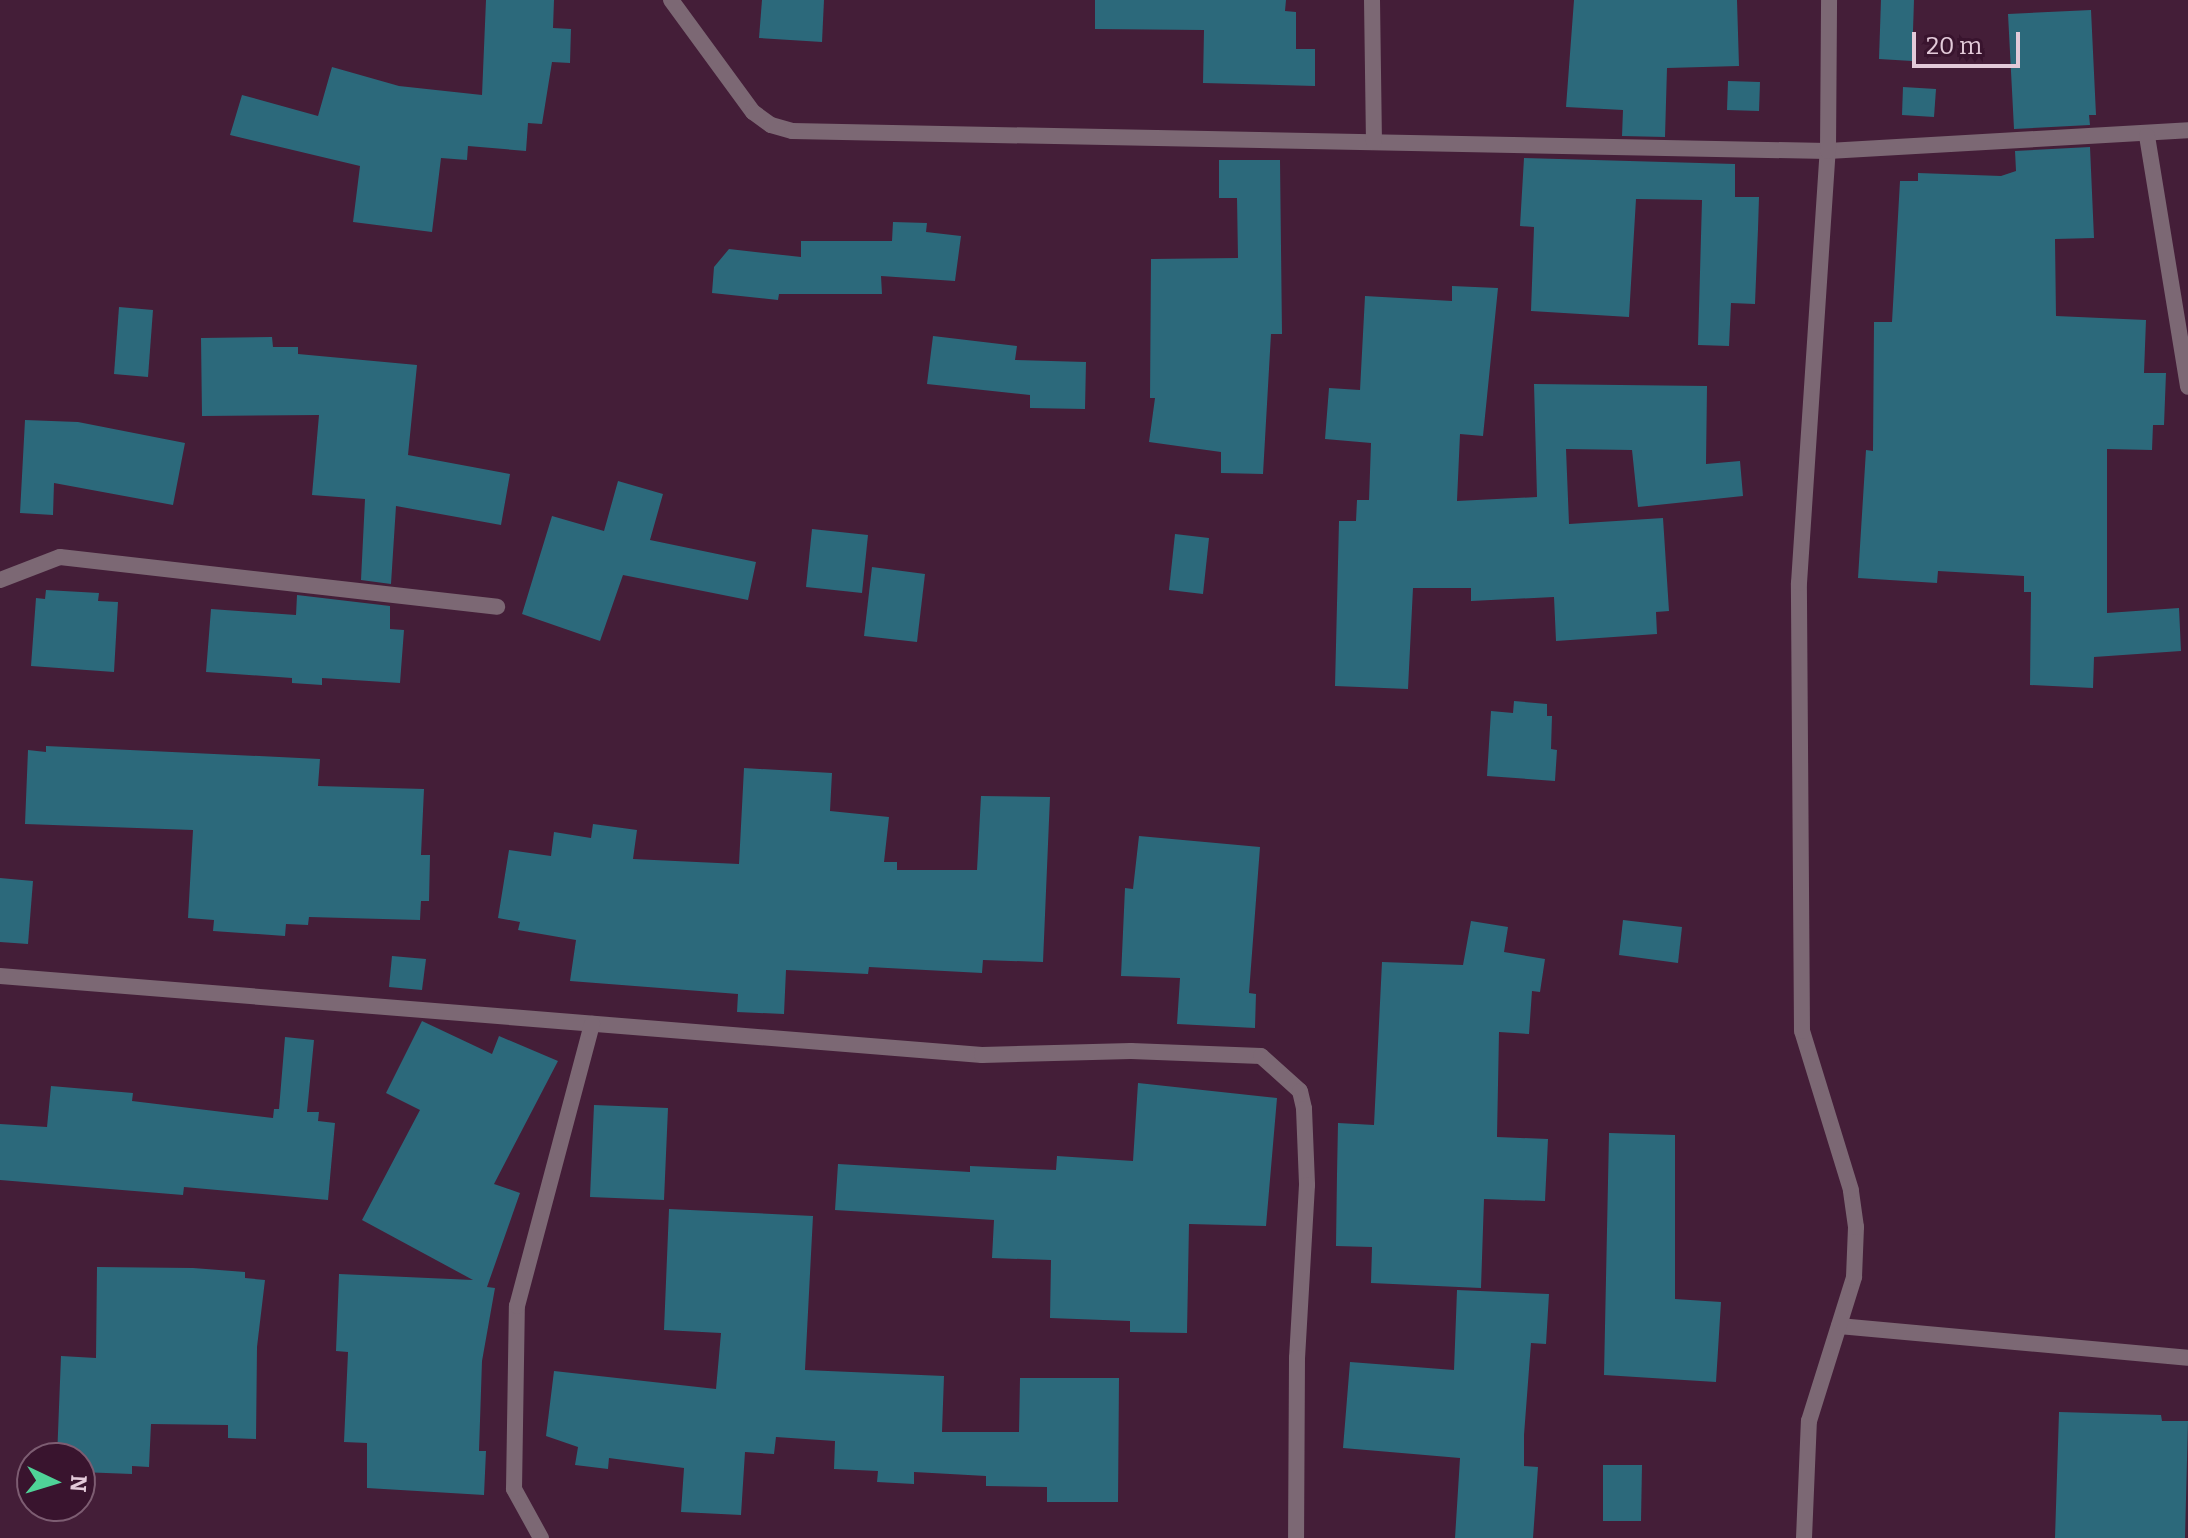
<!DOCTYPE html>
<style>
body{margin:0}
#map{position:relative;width:2188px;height:1538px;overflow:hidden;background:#441e38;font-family:Bitter,serif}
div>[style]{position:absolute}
.building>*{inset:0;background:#2c697b}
.minor>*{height:16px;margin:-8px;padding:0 8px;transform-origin:8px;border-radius:8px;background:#7c6874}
span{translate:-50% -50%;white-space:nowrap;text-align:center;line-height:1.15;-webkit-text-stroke:7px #39142e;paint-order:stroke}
.north{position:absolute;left:16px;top:1442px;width:80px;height:80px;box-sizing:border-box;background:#39142e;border:2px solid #7d5d72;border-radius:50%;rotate:94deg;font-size:22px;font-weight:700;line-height:32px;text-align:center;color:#e3cad9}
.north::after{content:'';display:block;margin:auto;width:28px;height:36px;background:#4fd398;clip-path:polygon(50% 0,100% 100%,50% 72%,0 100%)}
.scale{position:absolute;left:1912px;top:32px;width:108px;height:36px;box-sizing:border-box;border:4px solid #e3cad9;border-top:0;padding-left:10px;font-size:24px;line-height:28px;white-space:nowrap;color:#e3cad9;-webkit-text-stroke:6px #39142e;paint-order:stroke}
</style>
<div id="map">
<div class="building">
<div style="clip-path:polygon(486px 0,554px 0,553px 28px,571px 29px,570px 63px,552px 62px,542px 124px,528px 123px,526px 151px,468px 146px,467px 160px,441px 158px,432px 232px,353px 222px,360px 166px,230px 135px,242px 95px,318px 116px,332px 67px,399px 86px,482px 95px)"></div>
<div style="clip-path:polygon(762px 0,824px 0,822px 42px,759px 38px)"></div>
<div style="clip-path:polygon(1095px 0,1286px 0,1285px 11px,1296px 12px,1296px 49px,1315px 49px,1315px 86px,1203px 83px,1204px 30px,1095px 29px)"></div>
<div style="clip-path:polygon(1574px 0,1737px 0,1739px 66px,1667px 68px,1665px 137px,1622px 136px,1623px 110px,1566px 107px)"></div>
<div style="clip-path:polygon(1881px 0,1914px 0,1912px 61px,1879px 59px)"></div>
<div style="clip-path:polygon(2091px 10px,2096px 115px,2089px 115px,2090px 125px,2014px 129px,2008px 14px)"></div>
<div style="clip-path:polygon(1728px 81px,1760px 82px,1759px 111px,1727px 110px)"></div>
<div style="clip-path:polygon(1903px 87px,1936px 89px,1934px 117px,1902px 115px)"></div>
<div style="clip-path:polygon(2090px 147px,2094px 238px,2055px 239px,2056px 316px,2146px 320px,2144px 373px,2166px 373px,2164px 425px,2153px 425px,2152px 450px,2107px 449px,2107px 613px,2179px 608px,2181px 651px,2094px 657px,2093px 688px,2030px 685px,2031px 592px,2024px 592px,2024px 576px,1938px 571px,1937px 583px,1858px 578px,1866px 450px,1873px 451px,1874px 322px,1892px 322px,1900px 181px,1918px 181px,1918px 173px,2001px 176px,2016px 171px,2015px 151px)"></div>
<div style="clip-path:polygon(1524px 158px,1735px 164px,1735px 197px,1759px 197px,1758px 229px,1755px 304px,1731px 303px,1729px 346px,1698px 345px,1702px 200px,1636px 199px,1629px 317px,1531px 311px,1534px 227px,1520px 226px)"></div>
<div style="clip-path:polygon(1219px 160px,1280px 160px,1282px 334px,1271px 334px,1263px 474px,1221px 473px,1221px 452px,1149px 442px,1155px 398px,1150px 398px,1151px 259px,1238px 258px,1237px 198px,1219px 198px)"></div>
<div style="clip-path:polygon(893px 222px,927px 223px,926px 232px,961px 236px,955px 281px,881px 276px,882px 294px,779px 294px,778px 300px,712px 293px,714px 267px,729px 249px,801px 257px,801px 241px,892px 241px)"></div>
<div style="clip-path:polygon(1452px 286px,1498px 288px,1483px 436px,1460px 434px,1457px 501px,1537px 497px,1534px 384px,1707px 386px,1706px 464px,1740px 461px,1743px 496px,1638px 507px,1632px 450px,1566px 449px,1569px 524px,1663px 518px,1669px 611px,1656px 612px,1657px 634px,1556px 641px,1554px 597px,1471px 601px,1471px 588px,1413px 588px,1408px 689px,1335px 686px,1339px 521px,1356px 521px,1357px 500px,1369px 500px,1371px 443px,1325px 439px,1329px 388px,1360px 390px,1365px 296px,1452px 301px)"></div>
<div style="clip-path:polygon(119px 307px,153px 310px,148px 377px,114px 374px)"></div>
<div style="clip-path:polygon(933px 336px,1017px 346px,1015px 360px,1086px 362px,1085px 409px,1030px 408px,1030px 395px,927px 384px)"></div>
<div style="clip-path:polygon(272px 337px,273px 347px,298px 347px,298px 354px,417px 365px,408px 455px,510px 474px,501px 525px,396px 506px,391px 584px,361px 580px,365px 499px,312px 495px,319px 415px,202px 416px,201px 338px)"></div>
<div style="clip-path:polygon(25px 420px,78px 422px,185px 443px,173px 505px,54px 483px,53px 515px,20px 513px)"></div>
<div style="clip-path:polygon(618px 481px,663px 494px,650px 540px,756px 562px,748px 600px,623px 575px,600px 641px,522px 614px,552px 516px,604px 531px)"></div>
<div style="clip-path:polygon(812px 529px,868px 535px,862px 593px,806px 587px)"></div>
<div style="clip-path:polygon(1175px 534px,1209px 538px,1203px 594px,1169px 590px)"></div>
<div style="clip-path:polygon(872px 567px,925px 574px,917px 642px,864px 636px)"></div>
<div style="clip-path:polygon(46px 590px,99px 593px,98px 601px,118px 602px,114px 672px,31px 666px,36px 598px,45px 599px)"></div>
<div style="clip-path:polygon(297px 595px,390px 606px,390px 629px,404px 630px,400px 683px,322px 678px,322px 685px,292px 683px,292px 678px,206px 672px,211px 609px,296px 615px)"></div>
<div style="clip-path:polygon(1514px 701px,1547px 704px,1547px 716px,1552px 716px,1551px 749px,1557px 750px,1555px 781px,1487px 776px,1491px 711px,1513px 713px)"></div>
<div style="clip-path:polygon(46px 746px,320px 759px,318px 786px,424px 789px,421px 855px,430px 855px,429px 901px,421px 901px,420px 920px,309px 917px,308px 925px,286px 924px,285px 936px,213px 931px,214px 920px,188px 918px,193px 830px,25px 824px,28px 750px,46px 752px)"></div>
<div style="clip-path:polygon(744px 768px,832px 773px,830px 811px,889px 817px,884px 862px,897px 862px,897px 870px,977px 870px,981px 796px,1050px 797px,1043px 962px,983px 960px,982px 973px,869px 967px,868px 974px,786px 970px,784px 1014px,737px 1012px,738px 994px,570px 981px,576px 940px,518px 930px,520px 922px,498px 918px,509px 850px,551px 856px,554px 832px,591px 838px,593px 824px,637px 830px,633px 859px,739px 864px)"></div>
<div style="clip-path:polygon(1139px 836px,1260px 847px,1249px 993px,1256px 994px,1255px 1028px,1177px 1024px,1180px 978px,1121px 976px,1125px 888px,1133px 889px)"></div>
<div style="clip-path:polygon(0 878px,33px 881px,28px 944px,0 942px)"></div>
<div style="clip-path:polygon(1623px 920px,1682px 927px,1678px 963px,1619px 955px)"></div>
<div style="clip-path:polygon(1471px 921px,1508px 927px,1504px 952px,1545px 959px,1540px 992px,1532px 991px,1529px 1034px,1499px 1032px,1497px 1137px,1548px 1139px,1545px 1201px,1484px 1199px,1481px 1288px,1371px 1283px,1372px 1247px,1336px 1246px,1337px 1174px,1338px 1123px,1374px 1125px,1382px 962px,1463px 965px)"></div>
<div style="clip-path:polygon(392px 956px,426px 959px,422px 990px,389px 987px)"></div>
<div style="clip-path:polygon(422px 1021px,492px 1054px,499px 1036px,558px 1061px,494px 1184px,520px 1193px,487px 1287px,495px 1288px,482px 1361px,479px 1451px,486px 1451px,484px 1495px,367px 1488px,367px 1443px,344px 1442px,348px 1352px,336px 1351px,339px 1274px,473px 1280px,362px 1220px,420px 1110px,386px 1093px)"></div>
<div style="clip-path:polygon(285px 1037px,314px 1040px,307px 1112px,319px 1112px,318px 1121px,335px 1123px,328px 1200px,184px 1187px,183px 1195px,0 1180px,0 1124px,47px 1127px,51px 1086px,133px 1093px,132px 1101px,273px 1118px,274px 1109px,279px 1109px)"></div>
<div style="clip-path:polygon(1138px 1083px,1277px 1098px,1266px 1226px,1189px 1224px,1187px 1333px,1130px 1332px,1130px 1321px,1050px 1318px,1051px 1260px,992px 1258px,994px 1220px,835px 1210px,838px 1164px,970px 1172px,970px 1166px,1056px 1170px,1057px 1156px,1133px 1161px)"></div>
<div style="clip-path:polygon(594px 1105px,668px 1108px,664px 1200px,590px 1197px)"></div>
<div style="clip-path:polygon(1609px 1133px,1675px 1135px,1675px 1299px,1721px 1302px,1716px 1382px,1604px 1375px)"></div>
<div style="clip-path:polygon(669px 1209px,813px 1216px,805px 1370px,944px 1376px,942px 1432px,1019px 1432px,1020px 1378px,1119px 1378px,1118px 1502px,1047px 1502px,1047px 1487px,986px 1486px,986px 1476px,914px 1472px,914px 1484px,877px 1482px,878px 1471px,834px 1469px,835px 1441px,776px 1437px,774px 1454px,745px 1452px,741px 1515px,681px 1512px,684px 1468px,609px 1458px,608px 1469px,575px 1465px,578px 1447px,546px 1436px,554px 1371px,716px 1389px,721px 1333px,664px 1330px)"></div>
<div style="clip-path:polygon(97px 1267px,193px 1268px,245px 1272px,245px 1278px,265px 1280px,257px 1347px,256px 1439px,228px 1438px,228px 1425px,151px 1424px,149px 1467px,132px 1466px,132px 1474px,80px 1472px,80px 1458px,57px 1458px,61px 1356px,96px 1358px)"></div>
<div style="clip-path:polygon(1457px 1290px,1549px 1294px,1546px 1344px,1531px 1343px,1524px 1435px,1524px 1466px,1538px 1467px,1533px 1538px,1455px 1538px,1460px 1458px,1343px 1448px,1350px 1362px,1454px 1370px)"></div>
<div style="clip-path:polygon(2059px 1412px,2161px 1415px,2162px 1421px,2188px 1421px,2185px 1538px,2055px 1538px)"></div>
<div style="clip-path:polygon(1603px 1465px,1642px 1465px,1641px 1521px,1603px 1521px)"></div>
</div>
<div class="minor">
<div style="left:671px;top:0;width:139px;rotate:53.8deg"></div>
<div style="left:753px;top:112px;width:22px;rotate:36deg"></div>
<div style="left:771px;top:125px;width:22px;rotate:16deg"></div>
<div style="left:792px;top:131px;width:1036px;rotate:1.11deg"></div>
<div style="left:1828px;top:151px;width:361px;rotate:-3.3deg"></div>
<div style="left:1372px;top:0;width:142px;rotate:89.2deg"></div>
<div style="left:2147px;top:136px;width:254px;rotate:80.7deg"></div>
<div style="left:0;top:580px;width:64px;rotate:-21deg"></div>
<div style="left:60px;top:557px;width:440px;rotate:6.5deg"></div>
<div style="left:0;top:976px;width:985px;rotate:4.6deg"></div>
<div style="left:982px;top:1055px;width:149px;rotate:-1.5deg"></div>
<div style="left:1131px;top:1051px;width:130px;rotate:2.2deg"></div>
<div style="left:1261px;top:1056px;width:52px;rotate:41.9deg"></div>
<div style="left:1300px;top:1091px;width:18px;rotate:77deg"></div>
<div style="left:1304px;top:1109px;width:76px;rotate:87.7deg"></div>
<div style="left:1307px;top:1185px;width:173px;rotate:93.3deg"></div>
<div style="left:1297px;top:1358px;width:180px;rotate:90.3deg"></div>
<div style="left:1839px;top:1326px;width:350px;rotate:5.2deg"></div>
<div style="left:541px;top:1538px;width:56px;rotate:-118.9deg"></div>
<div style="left:514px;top:1489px;width:183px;rotate:-89.1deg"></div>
<div style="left:517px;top:1306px;width:292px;rotate:-75.1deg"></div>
<div style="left:1804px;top:1538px;width:117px;rotate:-87.6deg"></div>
<div style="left:1809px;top:1421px;width:151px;rotate:-72.6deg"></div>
<div style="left:1854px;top:1277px;width:50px;rotate:-87.7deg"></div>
<div style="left:1856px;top:1227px;width:37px;rotate:-98deg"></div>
<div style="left:1851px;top:1190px;width:166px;rotate:-107.1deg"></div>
<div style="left:1802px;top:1031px;width:448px;rotate:-90.4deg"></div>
<div style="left:1799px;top:583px;width:433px;rotate:-86.2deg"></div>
<div style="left:1828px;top:151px;width:151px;rotate:-89.6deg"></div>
</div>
<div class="north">N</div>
<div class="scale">20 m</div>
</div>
